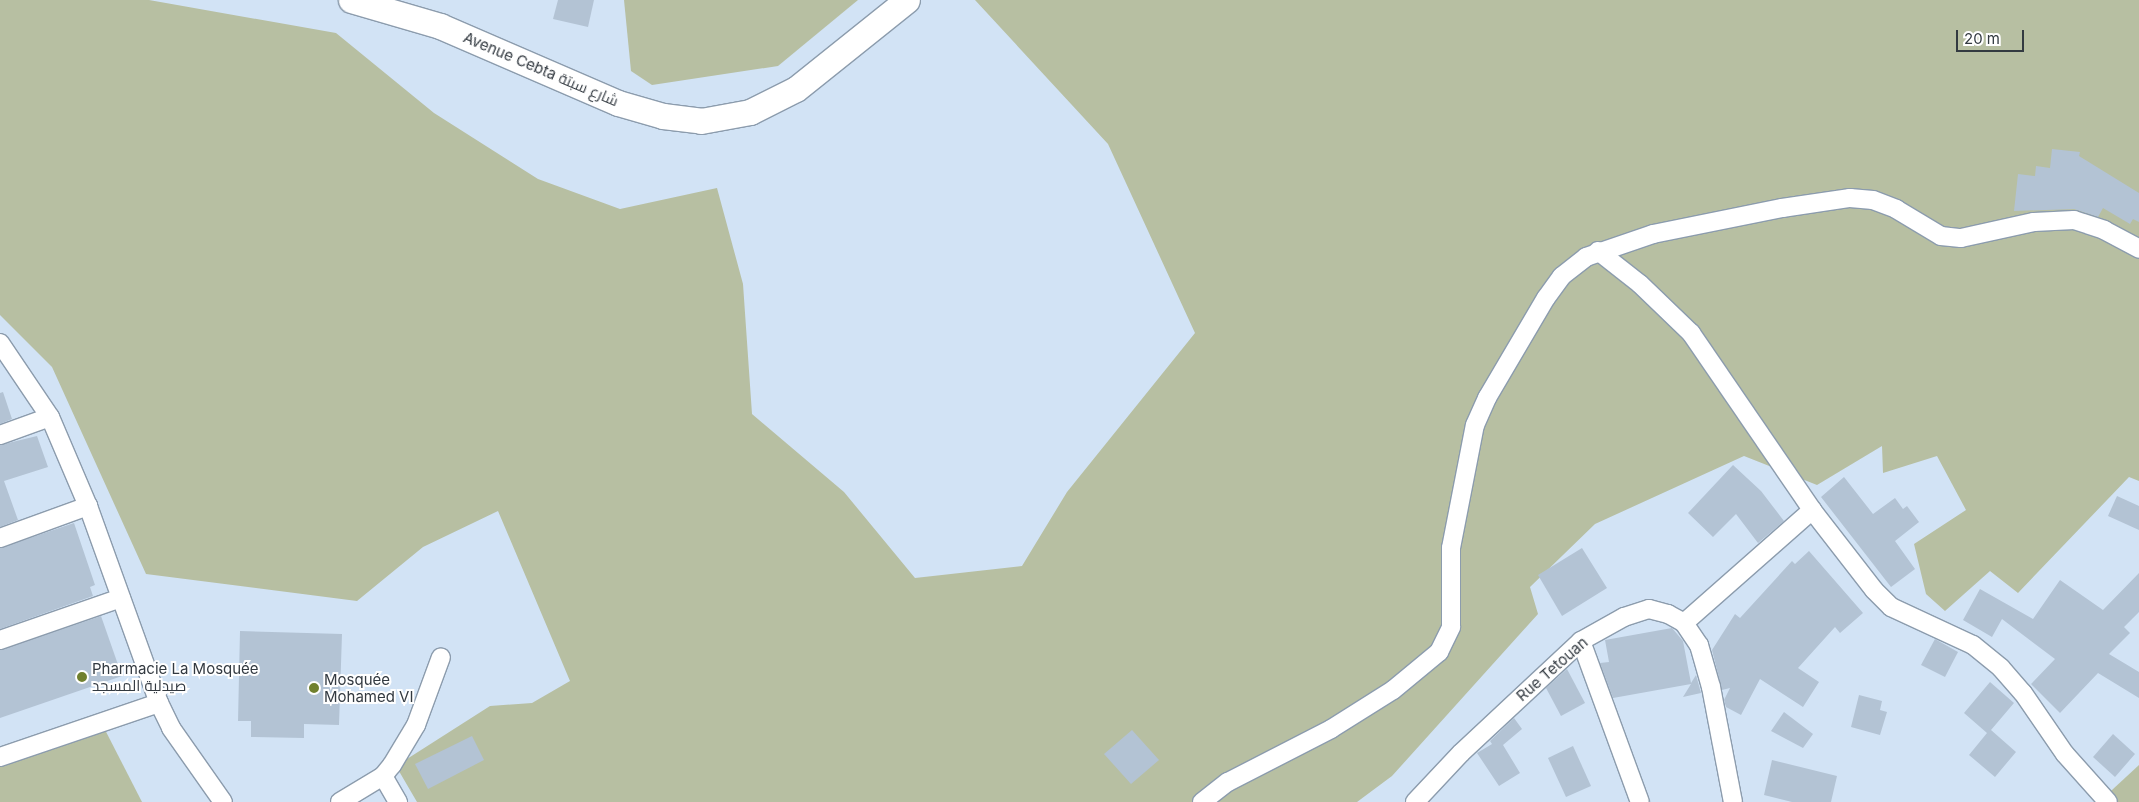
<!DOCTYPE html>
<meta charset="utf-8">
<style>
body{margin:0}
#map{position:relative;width:2139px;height:802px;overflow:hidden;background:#d2e3f5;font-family:Inter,Cairo,sans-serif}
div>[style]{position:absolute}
.green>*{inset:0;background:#b7bfa2}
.building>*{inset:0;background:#b3c3d4}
.roads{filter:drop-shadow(1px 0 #8c9cad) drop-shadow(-1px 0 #8c9cad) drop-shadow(0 1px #8c9cad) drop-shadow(0 -1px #8c9cad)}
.street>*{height:18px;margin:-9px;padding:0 9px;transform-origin:9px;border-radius:9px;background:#fff}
.secondary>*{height:25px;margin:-12.5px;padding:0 12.5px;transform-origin:12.5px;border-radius:12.5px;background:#fff}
.dots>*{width:14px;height:14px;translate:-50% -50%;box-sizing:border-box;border:2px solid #fff;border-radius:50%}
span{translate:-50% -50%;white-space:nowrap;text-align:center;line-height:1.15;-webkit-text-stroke:4px #fff;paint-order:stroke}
.street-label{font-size:15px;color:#333a41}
.poi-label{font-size:15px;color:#333a41}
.left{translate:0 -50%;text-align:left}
.scale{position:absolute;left:1956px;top:30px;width:68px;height:22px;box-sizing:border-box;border:2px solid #333a41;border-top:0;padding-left:6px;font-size:15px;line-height:18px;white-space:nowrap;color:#333a41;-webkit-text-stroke:4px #fff;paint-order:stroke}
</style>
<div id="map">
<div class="green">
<div style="clip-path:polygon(0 0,149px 0,336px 33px,434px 113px,538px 179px,620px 209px,717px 188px,743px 284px,752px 414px,844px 492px,915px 578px,1022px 566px,1067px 492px,1195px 333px,1108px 144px,975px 0,2139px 0,2139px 481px,2129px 477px,2018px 593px,1990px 571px,1945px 611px,1926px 594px,1914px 544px,1966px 510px,1937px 456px,1883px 473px,1882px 446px,1817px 485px,1744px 456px,1595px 524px,1530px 587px,1538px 614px,1392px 776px,1357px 802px,417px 802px,396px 766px,490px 706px,532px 703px,570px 681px,498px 511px,423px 547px,357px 601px,146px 574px,52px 367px,0 315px)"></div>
<div style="clip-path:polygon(624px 0,858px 0,778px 66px,652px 85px,631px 71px)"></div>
<div style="clip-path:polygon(101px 722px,142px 802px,0 802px,0 765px)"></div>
<div style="clip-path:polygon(2139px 765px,2139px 802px,2099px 802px)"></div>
</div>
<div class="building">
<div style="clip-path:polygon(558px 0,594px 0,588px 27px,553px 19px)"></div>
<div style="clip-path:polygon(2052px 149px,2080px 152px,2079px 156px,2139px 193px,2139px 222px,2133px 219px,2130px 224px,2103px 208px,2098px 217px,2074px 209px,2014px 211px,2018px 174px,2035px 176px,2036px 166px,2050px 168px)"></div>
<div style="clip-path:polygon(3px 392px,12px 419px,0 424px,0 393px)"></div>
<div style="clip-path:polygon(37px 436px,48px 467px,4px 481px,18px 520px,0 527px,0 445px)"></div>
<div style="clip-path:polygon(1733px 465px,1761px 491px,1784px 521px,1758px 543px,1736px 514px,1713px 537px,1688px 513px)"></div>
<div style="clip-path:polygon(1844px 477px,1873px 514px,1895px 498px,1903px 509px,1907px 506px,1919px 522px,1895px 541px,1915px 569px,1891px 587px,1821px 497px)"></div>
<div style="clip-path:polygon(2117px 496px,2139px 506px,2139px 530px,2108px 516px)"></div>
<div style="clip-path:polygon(74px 523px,95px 585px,90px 587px,93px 596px,0 629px,0 548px)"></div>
<div style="clip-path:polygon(1582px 548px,1607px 588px,1562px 616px,1538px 575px)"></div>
<div style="clip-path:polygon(1809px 551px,1863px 613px,1840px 633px,1835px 627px,1798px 668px,1819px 682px,1803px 707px,1760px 679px,1741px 715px,1726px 707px,1724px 700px,1730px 688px,1722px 690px,1712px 650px,1735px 614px,1740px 618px,1792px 561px,1795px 564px)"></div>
<div style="clip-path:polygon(2139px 573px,2139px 612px,2124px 627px,2130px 633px,2109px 654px,2139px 672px,2139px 698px,2098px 673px,2060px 713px,2031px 684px,2055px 659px,2002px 619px,1992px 637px,1963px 620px,1980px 589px,2033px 619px,2060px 580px,2103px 610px)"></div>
<div style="clip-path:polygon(101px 616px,122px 676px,0 718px,0 650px)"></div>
<div style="clip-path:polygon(1672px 628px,1683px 641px,1691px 683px,1696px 675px,1701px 693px,1683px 697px,1691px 684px,1613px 698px,1600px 663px,1609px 662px,1605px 640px)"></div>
<div style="clip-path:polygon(240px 631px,342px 634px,339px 725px,304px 724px,304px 738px,251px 737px,251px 721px,238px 721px)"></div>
<div style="clip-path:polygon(1935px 639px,1958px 652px,1945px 677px,1921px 665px)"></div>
<div style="clip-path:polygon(1567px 669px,1585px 703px,1561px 716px,1546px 688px)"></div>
<div style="clip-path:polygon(1990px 682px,2014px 703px,1991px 730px,2016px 752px,1995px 777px,1969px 755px,1987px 733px,1964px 713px)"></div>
<div style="clip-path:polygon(1859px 695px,1882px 701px,1880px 710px,1887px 712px,1880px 735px,1851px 727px)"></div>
<div style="clip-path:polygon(1784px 712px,1813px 734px,1803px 748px,1771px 731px)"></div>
<div style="clip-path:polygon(1514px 718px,1522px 729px,1503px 745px,1520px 773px,1499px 786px,1477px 753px,1492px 744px,1490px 741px)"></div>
<div style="clip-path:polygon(1132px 730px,1159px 760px,1131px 784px,1104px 754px)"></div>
<div style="clip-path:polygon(2113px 734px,2135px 754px,2115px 777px,2093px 757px)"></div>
<div style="clip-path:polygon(472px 736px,484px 760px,428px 789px,415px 764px)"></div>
<div style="clip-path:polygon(1573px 746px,1591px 786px,1566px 797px,1548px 758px)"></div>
<div style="clip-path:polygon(1772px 760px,1837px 776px,1831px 802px,1792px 802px,1764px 795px)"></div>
</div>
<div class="roads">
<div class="street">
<div style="left:1598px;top:251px;width:53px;rotate:38.2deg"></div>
<div style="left:1640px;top:284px;width:71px;rotate:43.9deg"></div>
<div style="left:1691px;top:333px;width:214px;rotate:55.6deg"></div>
<div style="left:1812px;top:510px;width:101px;rotate:52.2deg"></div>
<div style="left:1874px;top:590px;width:24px;rotate:45deg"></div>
<div style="left:1891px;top:607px;width:90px;rotate:24.9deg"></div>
<div style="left:1973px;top:645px;width:36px;rotate:39deg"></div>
<div style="left:2001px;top:668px;width:33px;rotate:49deg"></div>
<div style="left:2023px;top:693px;width:74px;rotate:55.5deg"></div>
<div style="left:2065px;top:754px;width:64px;rotate:48.1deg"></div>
<div style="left:0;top:343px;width:89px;rotate:56deg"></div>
<div style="left:50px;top:417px;width:97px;rotate:66.9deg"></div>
<div style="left:88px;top:506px;width:209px;rotate:70.2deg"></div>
<div style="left:159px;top:703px;width:28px;rotate:64deg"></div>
<div style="left:171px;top:728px;width:90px;rotate:54.9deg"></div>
<div style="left:0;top:435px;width:53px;rotate:-19.8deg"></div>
<div style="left:0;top:538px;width:94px;rotate:-20deg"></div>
<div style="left:1684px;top:623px;width:171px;rotate:-41.4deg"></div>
<div style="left:0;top:640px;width:128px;rotate:-19.1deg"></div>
<div style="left:1581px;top:641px;width:171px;rotate:69.9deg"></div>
<div style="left:0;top:757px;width:168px;rotate:-18.8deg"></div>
<div style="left:383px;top:776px;width:30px;rotate:60deg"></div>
<div style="left:340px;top:802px;width:50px;rotate:-31.2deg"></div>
<div style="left:383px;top:776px;width:14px;rotate:-51deg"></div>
<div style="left:392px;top:765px;width:47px;rotate:-59deg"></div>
<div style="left:416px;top:725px;width:72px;rotate:-69.8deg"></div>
<div style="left:1202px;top:802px;width:33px;rotate:-38deg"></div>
<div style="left:1228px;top:782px;width:116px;rotate:-27.2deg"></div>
<div style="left:1331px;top:729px;width:73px;rotate:-32.2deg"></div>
<div style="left:1393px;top:690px;width:60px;rotate:-39.6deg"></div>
<div style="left:1439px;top:652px;width:28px;rotate:-64deg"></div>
<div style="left:1451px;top:627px;width:79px;rotate:-90deg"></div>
<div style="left:1451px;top:548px;width:125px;rotate:-79deg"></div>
<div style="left:1475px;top:425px;width:30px;rotate:-66deg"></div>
<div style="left:1487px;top:398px;width:116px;rotate:-59.5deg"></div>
<div style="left:1546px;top:298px;width:27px;rotate:-54deg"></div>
<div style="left:1562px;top:276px;width:31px;rotate:-38deg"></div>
<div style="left:1586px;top:257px;width:71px;rotate:-18.9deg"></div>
<div style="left:1653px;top:234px;width:132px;rotate:-11.4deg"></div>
<div style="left:1782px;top:208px;width:69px;rotate:-8.4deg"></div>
<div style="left:1850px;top:198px;width:23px;rotate:5deg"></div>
<div style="left:1873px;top:200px;width:25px;rotate:21deg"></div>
<div style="left:1896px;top:209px;width:52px;rotate:31deg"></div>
<div style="left:1941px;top:236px;width:20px;rotate:6deg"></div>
<div style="left:1961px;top:238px;width:75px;rotate:-12.4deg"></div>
<div style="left:2034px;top:222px;width:40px;rotate:-2.9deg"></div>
<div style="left:2074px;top:220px;width:32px;rotate:18deg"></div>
<div style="left:2104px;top:230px;width:40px;rotate:28deg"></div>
<div style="left:1415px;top:802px;width:67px;rotate:-46.8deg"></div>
<div style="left:1461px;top:753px;width:164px;rotate:-43deg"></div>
<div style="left:1581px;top:641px;width:49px;rotate:-29.2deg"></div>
<div style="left:1624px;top:617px;width:26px;rotate:-18deg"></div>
<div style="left:1649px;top:609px;width:20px;rotate:15deg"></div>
<div style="left:1668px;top:614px;width:18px;rotate:29deg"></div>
<div style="left:1684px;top:623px;width:27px;rotate:56deg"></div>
<div style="left:1699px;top:645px;width:44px;rotate:74.1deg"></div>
<div style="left:1711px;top:687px;width:117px;rotate:79.2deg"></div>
</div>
<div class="secondary">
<div style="left:351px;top:0;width:93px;rotate:16.3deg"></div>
<div style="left:440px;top:26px;width:194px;rotate:23.4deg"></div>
<div style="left:618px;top:103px;width:47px;rotate:16.1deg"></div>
<div style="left:663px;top:116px;width:38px;rotate:7deg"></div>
<div style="left:701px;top:121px;width:50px;rotate:-10.4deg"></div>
<div style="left:750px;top:112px;width:51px;rotate:-26.6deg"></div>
<div style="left:796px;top:89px;width:142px;rotate:-38.7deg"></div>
</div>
</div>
<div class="dots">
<div style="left:82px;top:677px;background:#70802e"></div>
<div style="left:314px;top:688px;background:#70802e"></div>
</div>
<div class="street-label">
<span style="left:541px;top:69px;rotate:23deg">Avenue Cebta شارع سبتة</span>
<span style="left:1552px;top:669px;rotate:-41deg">Rue Tetouan</span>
</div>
<div class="poi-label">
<span class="left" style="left:92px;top:677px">Pharmacie La Mosquée<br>صيدلية المسجد</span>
<span class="left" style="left:324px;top:688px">Mosquée<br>Mohamed VI</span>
</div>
<div class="scale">20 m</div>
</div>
